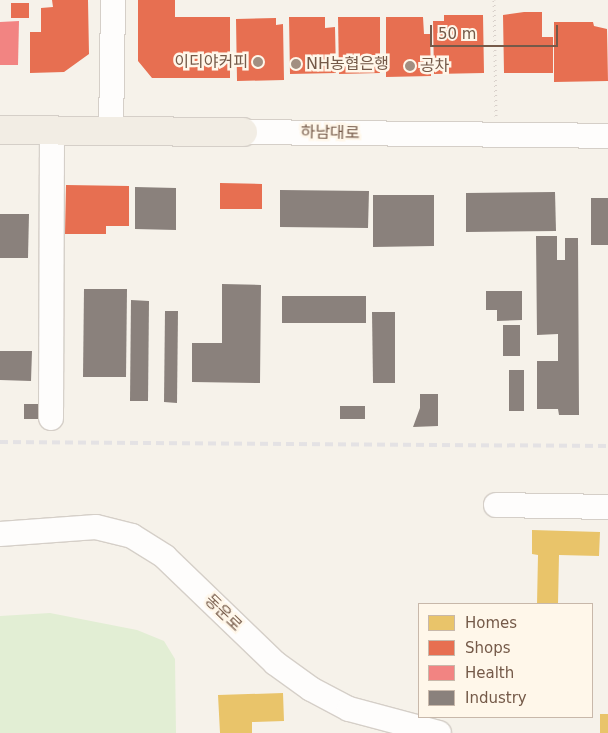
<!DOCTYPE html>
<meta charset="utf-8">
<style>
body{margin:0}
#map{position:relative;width:608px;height:733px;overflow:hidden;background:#f6f2ea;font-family:"DejaVu Sans","Noto Sans KR",sans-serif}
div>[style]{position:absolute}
.green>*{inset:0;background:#e2eed4}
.homes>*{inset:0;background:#e9c46a}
.shops>*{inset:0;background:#e76f51}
.health>*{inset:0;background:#f28482}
.industry>*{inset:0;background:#8a817c}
.path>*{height:3px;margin-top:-1.5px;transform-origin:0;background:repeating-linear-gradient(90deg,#d8d0ca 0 1px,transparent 0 5px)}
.roads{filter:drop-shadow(1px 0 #d5cfc8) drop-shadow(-1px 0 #d5cfc8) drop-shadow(0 1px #d5cfc8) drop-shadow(0 -1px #d5cfc8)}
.minor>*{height:24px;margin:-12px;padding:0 12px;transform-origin:12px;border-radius:12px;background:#fefdfc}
.major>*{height:28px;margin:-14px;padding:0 14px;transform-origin:14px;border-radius:14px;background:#f2ede4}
.rail>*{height:4px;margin-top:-2px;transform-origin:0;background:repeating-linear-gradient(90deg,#e4e2e4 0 8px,transparent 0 13px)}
.dots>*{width:14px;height:14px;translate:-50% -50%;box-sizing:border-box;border:2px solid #fff7ea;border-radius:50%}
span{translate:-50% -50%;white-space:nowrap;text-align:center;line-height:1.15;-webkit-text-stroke:5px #fff7ea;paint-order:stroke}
.poi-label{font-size:16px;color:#755a49}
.right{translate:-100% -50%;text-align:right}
.left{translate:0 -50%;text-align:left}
.street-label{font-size:16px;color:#755a49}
.legend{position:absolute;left:418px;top:603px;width:175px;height:115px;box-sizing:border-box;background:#fff7ea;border:1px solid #c8b8aa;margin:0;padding:6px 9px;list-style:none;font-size:15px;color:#755a49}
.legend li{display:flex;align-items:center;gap:10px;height:25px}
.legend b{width:25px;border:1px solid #c8b8aa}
.scale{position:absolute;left:430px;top:25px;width:128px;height:22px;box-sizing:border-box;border:2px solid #755a49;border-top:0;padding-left:6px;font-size:15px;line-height:18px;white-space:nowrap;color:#755a49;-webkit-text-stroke:4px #fff7ea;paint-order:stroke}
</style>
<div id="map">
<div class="green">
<div style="clip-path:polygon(50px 613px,137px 630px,164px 641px,175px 659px,176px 733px,0 733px,0 616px)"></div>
</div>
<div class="homes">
<div style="clip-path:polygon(532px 530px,600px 532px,599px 556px,559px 555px,558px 604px,537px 604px,538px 555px,532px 554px)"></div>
<div style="clip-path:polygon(283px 693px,284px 721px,252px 722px,252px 733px,220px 733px,218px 695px)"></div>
<div style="clip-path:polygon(600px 714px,608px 714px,608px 733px,600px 733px)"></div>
</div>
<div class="shops">
<div style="clip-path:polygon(52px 0,88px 0,89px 54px,64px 72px,30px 73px,30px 32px,41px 32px,41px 8px,53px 7px)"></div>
<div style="clip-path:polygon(138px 0,175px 0,175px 17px,230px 17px,230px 78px,152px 78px,138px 61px)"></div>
<div style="clip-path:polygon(11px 3px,29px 3px,29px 18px,11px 18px)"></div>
<div style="clip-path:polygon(524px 12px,542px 12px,542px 37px,553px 37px,553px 73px,504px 73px,503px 15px)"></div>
<div style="clip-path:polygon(444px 15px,483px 15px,484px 73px,434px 74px,433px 21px,444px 21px)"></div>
<div style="clip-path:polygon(289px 17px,325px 17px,325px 28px,335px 27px,336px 73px,290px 74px)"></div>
<div style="clip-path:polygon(338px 17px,380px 17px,380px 73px,339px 74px)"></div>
<div style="clip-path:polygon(386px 17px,423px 17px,424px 34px,430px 34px,431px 76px,386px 77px)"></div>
<div style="clip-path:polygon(276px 18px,276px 25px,283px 24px,284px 80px,237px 81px,236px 19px)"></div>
<div style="clip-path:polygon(554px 22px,593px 22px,594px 26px,607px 29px,608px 81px,554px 82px)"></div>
<div style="clip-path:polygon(220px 183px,262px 184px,262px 209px,220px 209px)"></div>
<div style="clip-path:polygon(66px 185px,129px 186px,129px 226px,106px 226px,106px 234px,65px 234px)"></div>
</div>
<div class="health">
<div style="clip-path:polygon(19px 21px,18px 65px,0 65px,0 22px)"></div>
</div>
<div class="industry">
<div style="clip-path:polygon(135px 187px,176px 188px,176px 230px,135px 229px)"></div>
<div style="clip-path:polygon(280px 190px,369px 191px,368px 228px,280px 227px)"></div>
<div style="clip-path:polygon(555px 192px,556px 231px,466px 232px,466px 193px)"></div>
<div style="clip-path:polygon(373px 195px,434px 195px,434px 246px,373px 247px)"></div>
<div style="clip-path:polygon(591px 198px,608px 198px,608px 245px,591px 245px)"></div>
<div style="clip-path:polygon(0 214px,29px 214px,28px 258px,0 258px)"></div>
<div style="clip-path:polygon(536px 236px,557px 236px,557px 260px,565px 260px,565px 238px,578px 238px,579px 415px,559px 415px,558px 409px,537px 409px,537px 361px,558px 361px,558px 334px,537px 335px)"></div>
<div style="clip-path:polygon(222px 284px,261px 285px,260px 383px,192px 382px,192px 343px,222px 343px)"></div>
<div style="clip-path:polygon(84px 289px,127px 289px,126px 377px,83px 377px)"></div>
<div style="clip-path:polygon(486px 291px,522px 291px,522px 320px,497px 321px,497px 310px,486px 310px)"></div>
<div style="clip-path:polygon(282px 296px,366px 296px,366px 323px,282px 323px)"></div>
<div style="clip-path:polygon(131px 300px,149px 301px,148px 401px,130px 401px)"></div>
<div style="clip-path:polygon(165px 311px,178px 311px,177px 403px,164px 402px)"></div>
<div style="clip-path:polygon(372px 312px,395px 312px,395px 383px,373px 383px)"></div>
<div style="clip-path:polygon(503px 325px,520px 325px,520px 356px,503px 356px)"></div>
<div style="clip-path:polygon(0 351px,32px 351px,31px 381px,0 380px)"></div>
<div style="clip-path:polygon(509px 370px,524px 370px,524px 411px,509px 411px)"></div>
<div style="clip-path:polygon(420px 394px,438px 394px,438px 426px,413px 427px,420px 408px)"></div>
<div style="clip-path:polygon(24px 404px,43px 404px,43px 419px,24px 419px)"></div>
<div style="clip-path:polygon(340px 406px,365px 406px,365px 419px,340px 419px)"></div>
</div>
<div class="path">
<div style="left:494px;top:0;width:117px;rotate:89deg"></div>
</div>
<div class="roads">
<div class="minor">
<div style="left:111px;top:131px;width:131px;rotate:-89.1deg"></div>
<div style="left:243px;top:132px;width:365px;rotate:0.6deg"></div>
<div style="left:51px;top:418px;width:287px;rotate:-89.8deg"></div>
<div style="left:496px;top:505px;width:112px;rotate:1deg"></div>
<div style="left:0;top:534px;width:96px;rotate:-4.2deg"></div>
<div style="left:96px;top:527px;width:37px;rotate:14deg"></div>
<div style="left:132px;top:536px;width:39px;rotate:32deg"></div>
<div style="left:165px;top:557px;width:153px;rotate:43.9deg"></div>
<div style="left:275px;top:663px;width:44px;rotate:35.8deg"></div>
<div style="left:311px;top:689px;width:43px;rotate:27.8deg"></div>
<div style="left:349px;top:709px;width:93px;rotate:14.9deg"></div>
</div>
<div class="major">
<div style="left:0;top:130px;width:243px;rotate:0.5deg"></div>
</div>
</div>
<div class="rail">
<div style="left:0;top:442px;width:608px;rotate:0.38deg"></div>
</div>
<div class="dots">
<div style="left:258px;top:62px;background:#a28f81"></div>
<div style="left:296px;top:64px;background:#a28f81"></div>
<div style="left:410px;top:66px;background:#a28f81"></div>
</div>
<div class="poi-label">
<span class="right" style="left:248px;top:62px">이디야커피</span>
<span class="left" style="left:306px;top:64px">NH농협은행</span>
<span class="left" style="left:420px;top:66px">공차</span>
</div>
<div class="street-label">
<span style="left:330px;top:133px;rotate:1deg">하남대로</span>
<span style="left:223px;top:613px;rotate:44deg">동운로</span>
</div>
<ul class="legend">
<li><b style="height:14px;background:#e9c46a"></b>Homes</li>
<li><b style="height:14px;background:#e76f51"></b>Shops</li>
<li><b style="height:14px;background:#f28482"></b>Health</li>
<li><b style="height:14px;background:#8a817c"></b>Industry</li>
</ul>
<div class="scale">50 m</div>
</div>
